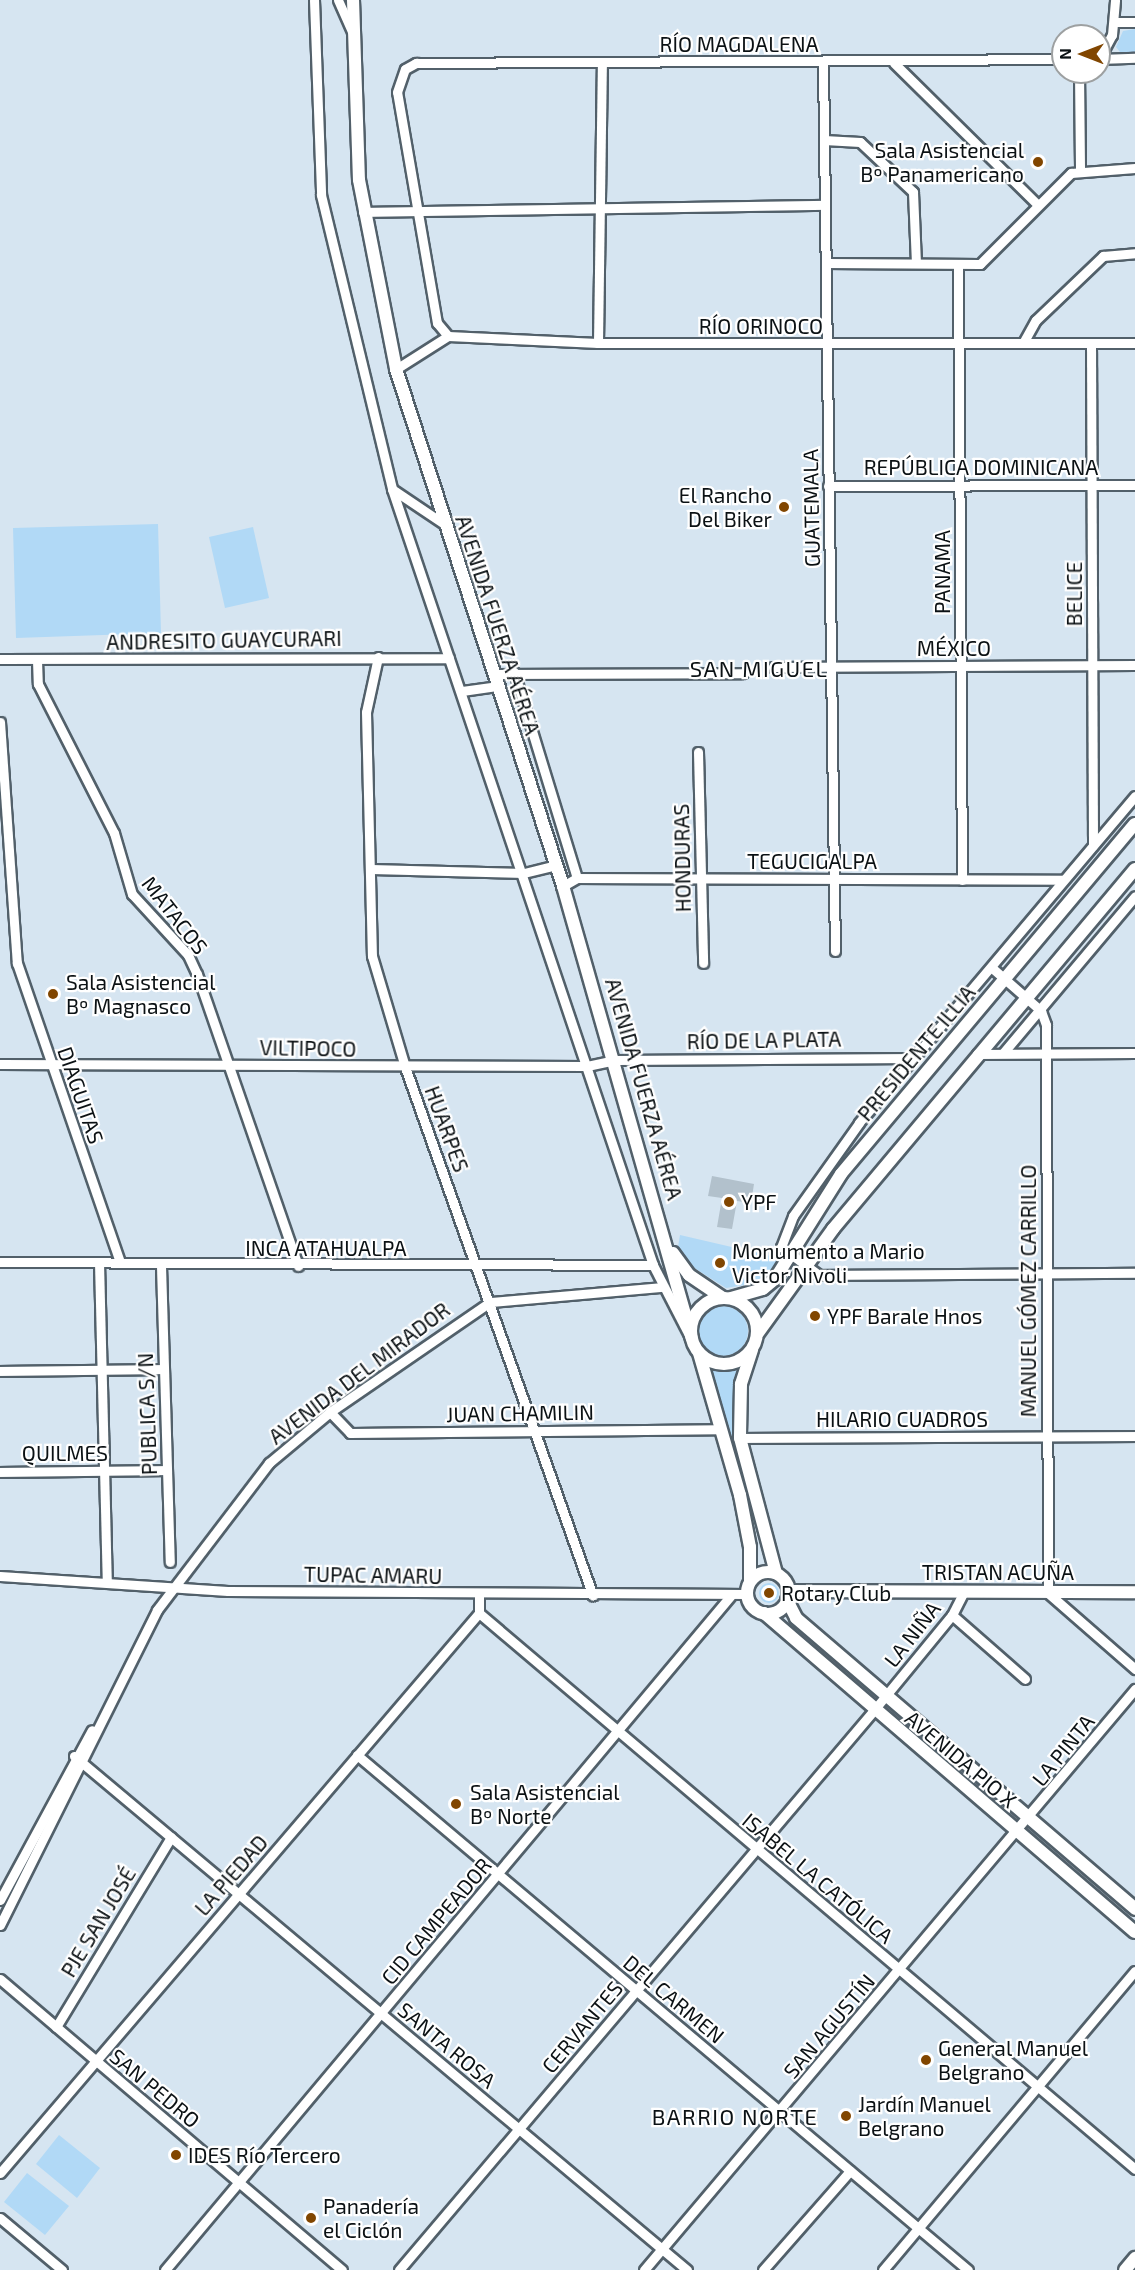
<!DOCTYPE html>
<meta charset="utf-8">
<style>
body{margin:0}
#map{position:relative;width:1135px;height:2270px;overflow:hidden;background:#d6e5f1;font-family:"Exo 2",sans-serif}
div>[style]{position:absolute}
.green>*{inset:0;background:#b1d9f6}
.round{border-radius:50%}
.building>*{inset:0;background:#b2c1cc}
.roads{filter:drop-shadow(2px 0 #52606a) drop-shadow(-2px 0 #52606a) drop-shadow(0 2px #52606a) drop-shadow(0 -2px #52606a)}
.street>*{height:9px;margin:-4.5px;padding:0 4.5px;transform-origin:4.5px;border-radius:4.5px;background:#fff}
.secondary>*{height:12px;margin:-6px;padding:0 6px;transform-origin:6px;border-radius:6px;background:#fff}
.secondary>.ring{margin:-6px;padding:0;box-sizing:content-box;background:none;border:12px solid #fff;border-radius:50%}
.dots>*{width:16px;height:16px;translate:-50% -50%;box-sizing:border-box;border:3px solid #fff;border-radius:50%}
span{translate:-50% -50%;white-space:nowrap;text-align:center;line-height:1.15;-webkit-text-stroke:4.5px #fff;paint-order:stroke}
.street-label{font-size:21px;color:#0b1114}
.poi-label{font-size:21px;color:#0b1114}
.right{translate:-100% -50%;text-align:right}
.left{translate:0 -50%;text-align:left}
.neighbourhood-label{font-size:22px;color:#0b1114;letter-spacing:1.5px}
.north{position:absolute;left:1051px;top:24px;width:60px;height:60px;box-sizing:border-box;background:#fff;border:2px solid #9da0a1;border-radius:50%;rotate:270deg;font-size:16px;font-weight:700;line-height:24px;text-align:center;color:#0b1114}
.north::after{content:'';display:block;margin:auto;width:21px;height:27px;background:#814600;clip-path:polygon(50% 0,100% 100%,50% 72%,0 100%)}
</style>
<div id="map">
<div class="green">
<div style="clip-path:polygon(1135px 29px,1135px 52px,1120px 52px,1116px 47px,1123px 31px)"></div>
<div style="clip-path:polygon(158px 524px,161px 633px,16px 638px,13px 528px)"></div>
<div style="clip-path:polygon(253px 527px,269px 598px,225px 608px,209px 537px)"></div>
<div style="clip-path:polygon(680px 1235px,779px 1258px,778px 1263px,757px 1283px,726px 1288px,688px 1264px,678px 1247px)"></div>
<div class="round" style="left:698px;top:1306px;width:50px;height:50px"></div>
<div style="clip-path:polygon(711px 1370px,738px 1370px,733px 1445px,724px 1418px)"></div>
<div class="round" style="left:759px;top:1583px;width:20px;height:20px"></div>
<div style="clip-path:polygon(59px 2135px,100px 2168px,77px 2198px,36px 2164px)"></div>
<div style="clip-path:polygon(27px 2173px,69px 2206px,45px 2235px,4px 2202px)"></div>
</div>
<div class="building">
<div style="clip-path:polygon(712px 1176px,754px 1184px,751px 1203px,737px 1201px,732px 1229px,717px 1227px,722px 1198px,708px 1196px)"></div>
</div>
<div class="roads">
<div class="street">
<div style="left:314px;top:0;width:195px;rotate:87.9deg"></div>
<div style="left:321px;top:195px;width:302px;rotate:76.4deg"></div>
<div style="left:392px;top:489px;width:819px;rotate:71.41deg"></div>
<div style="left:653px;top:1265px;width:79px;rotate:62.8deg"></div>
<div style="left:338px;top:0;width:34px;rotate:66deg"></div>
<div style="left:1116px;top:22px;width:19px"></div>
<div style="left:1099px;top:59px;width:27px;rotate:-62deg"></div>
<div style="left:1112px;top:35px;width:35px;rotate:-85deg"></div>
<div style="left:1099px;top:59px;width:36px;rotate:-2deg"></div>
<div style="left:823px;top:63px;width:888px;rotate:89.23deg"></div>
<div style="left:894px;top:63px;width:202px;rotate:44.6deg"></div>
<div style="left:1079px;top:72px;width:97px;rotate:89.4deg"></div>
<div style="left:824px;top:140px;width:36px;rotate:3deg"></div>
<div style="left:860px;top:142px;width:73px;rotate:43.3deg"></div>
<div style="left:913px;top:192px;width:71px;rotate:87.6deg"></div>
<div style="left:363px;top:212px;width:462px;rotate:-0.9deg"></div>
<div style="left:826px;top:263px;width:154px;rotate:0.4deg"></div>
<div style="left:980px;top:264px;width:129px;rotate:-45deg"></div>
<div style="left:1071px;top:173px;width:64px;rotate:-4.5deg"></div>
<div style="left:958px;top:264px;width:616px;rotate:89.63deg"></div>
<div style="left:448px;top:336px;width:17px;rotate:-130deg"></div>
<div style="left:437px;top:323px;width:234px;rotate:-99.8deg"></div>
<div style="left:397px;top:92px;width:24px;rotate:-71deg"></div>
<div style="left:405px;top:69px;width:13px;rotate:-29deg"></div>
<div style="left:416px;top:63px;width:647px;rotate:-0.35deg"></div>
<div style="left:598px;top:343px;width:281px;rotate:-89.2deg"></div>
<div style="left:1023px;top:343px;width:26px;rotate:-61deg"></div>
<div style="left:1036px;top:320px;width:93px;rotate:-43.7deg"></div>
<div style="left:1103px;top:256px;width:32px;rotate:-5deg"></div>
<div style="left:1091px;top:343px;width:502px;rotate:89.77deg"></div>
<div style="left:396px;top:369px;width:62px;rotate:-32.4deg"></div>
<div style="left:448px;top:336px;width:150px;rotate:2.7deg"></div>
<div style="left:598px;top:343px;width:537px"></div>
<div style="left:828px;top:486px;width:307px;rotate:-0.2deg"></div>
<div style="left:392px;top:489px;width:63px;rotate:33.9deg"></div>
<div style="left:378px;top:657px;width:56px;rotate:102.3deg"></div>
<div style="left:366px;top:712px;width:244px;rotate:88.6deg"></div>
<div style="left:372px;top:956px;width:116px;rotate:73.4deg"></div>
<div style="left:405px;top:1067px;width:561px;rotate:70.44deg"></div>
<div style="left:0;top:659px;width:449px;rotate:-0.1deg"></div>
<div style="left:37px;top:660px;width:24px;rotate:88deg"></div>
<div style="left:38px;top:684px;width:167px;rotate:63deg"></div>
<div style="left:114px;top:833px;width:64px;rotate:73.6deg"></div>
<div style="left:132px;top:894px;width:83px;rotate:47.4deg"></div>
<div style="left:188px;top:955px;width:21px;rotate:65deg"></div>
<div style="left:197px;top:974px;width:309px;rotate:70.9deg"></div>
<div style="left:773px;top:667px;width:362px;rotate:-0.3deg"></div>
<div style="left:514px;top:672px;width:215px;rotate:73deg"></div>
<div style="left:493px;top:674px;width:250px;rotate:-0.2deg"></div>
<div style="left:462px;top:691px;width:35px;rotate:-8deg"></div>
<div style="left:0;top:722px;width:242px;rotate:86deg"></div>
<div style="left:17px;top:963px;width:316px;rotate:71deg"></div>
<div style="left:698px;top:752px;width:211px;rotate:88.6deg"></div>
<div style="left:1135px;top:796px;width:428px;rotate:130.2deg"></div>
<div style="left:859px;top:1123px;width:114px;rotate:125.4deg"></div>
<div style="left:793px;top:1216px;width:33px;rotate:111deg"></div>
<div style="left:781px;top:1247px;width:47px;rotate:36.4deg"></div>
<div style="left:819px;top:1275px;width:316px;rotate:-0.4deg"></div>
<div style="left:371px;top:869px;width:153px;rotate:1.5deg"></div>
<div style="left:524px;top:873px;width:33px;rotate:-14deg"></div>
<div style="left:563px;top:886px;width:16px;rotate:-30deg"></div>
<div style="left:577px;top:878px;width:486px;rotate:0.2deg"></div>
<div style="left:991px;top:967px;width:67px;rotate:41.3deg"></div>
<div style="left:1041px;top:1011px;width:15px;rotate:70deg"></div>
<div style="left:1046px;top:1025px;width:568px;rotate:89.8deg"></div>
<div style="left:1048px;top:1593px;width:116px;rotate:41.1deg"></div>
<div style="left:1003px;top:1053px;width:205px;rotate:-49.9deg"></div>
<div style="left:977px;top:1054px;width:158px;rotate:-0.4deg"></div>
<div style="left:0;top:1064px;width:587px;rotate:0.2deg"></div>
<div style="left:587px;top:1066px;width:30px;rotate:-12deg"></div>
<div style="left:616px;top:1060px;width:298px;rotate:-0.4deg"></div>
<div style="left:0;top:1262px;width:653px;rotate:0.26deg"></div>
<div style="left:99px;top:1262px;width:317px;rotate:88.6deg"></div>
<div style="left:161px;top:1266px;width:296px;rotate:88.3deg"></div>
<div style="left:0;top:1371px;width:164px;rotate:-0.7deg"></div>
<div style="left:330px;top:1412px;width:29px;rotate:46deg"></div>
<div style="left:350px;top:1433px;width:369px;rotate:-0.6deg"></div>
<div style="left:740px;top:1438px;width:395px;rotate:-0.3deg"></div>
<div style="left:0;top:1472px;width:167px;rotate:-0.7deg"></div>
<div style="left:0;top:1576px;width:228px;rotate:3.8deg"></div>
<div style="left:228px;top:1591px;width:519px;rotate:0.33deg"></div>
<div style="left:479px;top:1613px;width:860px;rotate:40.28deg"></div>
<div style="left:952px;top:1615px;width:97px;rotate:41.2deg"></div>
<div style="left:357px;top:1755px;width:799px;rotate:40.13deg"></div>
<div style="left:74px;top:1756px;width:800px;rotate:39.98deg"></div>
<div style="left:0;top:1900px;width:193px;rotate:-61.6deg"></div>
<div style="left:0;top:1925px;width:352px;rotate:-63.5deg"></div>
<div style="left:157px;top:1610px;width:185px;rotate:-52.7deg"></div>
<div style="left:269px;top:1463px;width:80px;rotate:-39.9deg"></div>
<div style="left:330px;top:1412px;width:194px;rotate:-34.5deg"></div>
<div style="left:490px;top:1302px;width:172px;rotate:-5deg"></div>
<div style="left:0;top:1979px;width:449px;rotate:40.4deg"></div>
<div style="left:56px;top:2027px;width:222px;rotate:-58.8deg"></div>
<div style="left:0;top:2173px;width:737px;rotate:-49.46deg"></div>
<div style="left:479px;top:1613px;width:18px;rotate:-90deg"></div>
<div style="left:0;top:2218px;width:81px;rotate:40deg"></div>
<div style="left:165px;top:2270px;width:882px;rotate:-50.01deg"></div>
<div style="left:399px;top:2270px;width:734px;rotate:-49.69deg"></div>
<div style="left:874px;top:1710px;width:123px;rotate:-50.6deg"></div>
<div style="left:952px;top:1615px;width:27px;rotate:-63deg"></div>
<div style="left:644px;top:2270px;width:761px;rotate:-49.8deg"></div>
<div style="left:763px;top:2270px;width:132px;rotate:-48.7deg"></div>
<div style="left:883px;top:2270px;width:391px;rotate:-49.9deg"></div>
</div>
<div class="secondary">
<div style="left:353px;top:0;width:180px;rotate:88.1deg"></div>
<div style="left:359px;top:180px;width:193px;rotate:78.9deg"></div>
<div style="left:396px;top:369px;width:543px;rotate:72.1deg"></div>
<div style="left:563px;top:886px;width:470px;rotate:74.1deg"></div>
<div style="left:673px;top:1253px;width:27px;rotate:54deg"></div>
<div style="left:689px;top:1275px;width:41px;rotate:34.1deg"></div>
<div class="ring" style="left:691px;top:1298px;width:54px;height:54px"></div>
<div style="left:731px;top:1298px;width:33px;rotate:-16deg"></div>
<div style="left:763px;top:1289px;width:16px;rotate:-40deg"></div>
<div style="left:775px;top:1279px;width:124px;rotate:-57.8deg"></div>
<div style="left:841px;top:1174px;width:457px;rotate:-50deg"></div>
<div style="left:758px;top:1333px;width:128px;rotate:-54.2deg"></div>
<div style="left:833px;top:1229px;width:470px;rotate:-50deg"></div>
<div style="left:752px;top:1350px;width:36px;rotate:108deg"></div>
<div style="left:741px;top:1384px;width:54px;rotate:91.1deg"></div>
<div style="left:740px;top:1438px;width:140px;rotate:75.1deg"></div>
<div style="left:699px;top:1353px;width:148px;rotate:73.9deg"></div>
<div style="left:740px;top:1495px;width:53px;rotate:79.1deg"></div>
<div style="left:750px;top:1547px;width:34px;rotate:90deg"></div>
<div class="ring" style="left:747px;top:1572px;width:30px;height:30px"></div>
<div style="left:788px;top:1591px;width:347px;rotate:0.2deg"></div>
<div style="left:787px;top:1600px;width:20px;rotate:63deg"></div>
<div style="left:796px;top:1618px;width:447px;rotate:40.6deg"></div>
<div style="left:764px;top:1613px;width:489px;rotate:40.7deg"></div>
<div style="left:1125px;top:2270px;width:16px;rotate:-50deg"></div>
</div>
</div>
<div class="dots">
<div style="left:1038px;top:162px;background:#814600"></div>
<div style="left:784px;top:507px;background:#814600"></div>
<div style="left:53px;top:994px;background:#814600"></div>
<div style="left:729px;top:1202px;background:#814600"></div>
<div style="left:720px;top:1263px;background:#814600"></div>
<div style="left:815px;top:1316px;background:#814600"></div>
<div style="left:769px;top:1593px;background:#814600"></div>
<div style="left:456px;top:1804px;background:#814600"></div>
<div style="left:926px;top:2060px;background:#814600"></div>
<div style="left:846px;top:2116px;background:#814600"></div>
<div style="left:176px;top:2155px;background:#814600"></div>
<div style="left:311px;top:2218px;background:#814600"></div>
</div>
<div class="street-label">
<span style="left:739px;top:44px">RÍO MAGDALENA</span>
<span style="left:761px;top:326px">RÍO ORINOCO</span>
<span style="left:981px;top:467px">REPÚBLICA DOMINICANA</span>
<span style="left:811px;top:508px;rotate:-91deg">GUATEMALA</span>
<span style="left:942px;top:572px;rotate:-90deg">PANAMA</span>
<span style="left:1074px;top:594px;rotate:-90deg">BELICE</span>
<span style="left:498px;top:625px;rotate:72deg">AVENIDA FUERZA AÉREA</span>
<span style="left:224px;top:640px;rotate:-1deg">ANDRESITO GUAYCURARI</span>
<span style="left:954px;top:648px">MÉXICO</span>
<span style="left:682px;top:858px;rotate:-91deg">HONDURAS</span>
<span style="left:812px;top:861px">TEGUCIGALPA</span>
<span style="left:175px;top:915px;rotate:52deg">MATACOS</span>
<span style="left:764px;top:1040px;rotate:-1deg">RÍO DE LA PLATA</span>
<span style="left:308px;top:1048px;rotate:1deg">VILTIPOCO</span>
<span style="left:916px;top:1053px;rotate:-50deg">PRESIDENTE ILLIA</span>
<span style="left:644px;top:1089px;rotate:74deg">AVENIDA FUERZA AÉREA</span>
<span style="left:81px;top:1095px;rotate:71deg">DIAGUITAS</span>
<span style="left:447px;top:1129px;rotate:70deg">HUARPES</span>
<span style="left:326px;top:1248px">INCA ATAHUALPA</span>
<span style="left:1028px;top:1291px;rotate:-90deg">MANUEL GÓMEZ CARRILLO</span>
<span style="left:359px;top:1373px;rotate:-37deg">AVENIDA DEL MIRADOR</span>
<span style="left:520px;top:1413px;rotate:-1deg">JUAN CHAMILIN</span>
<span style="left:147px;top:1414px;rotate:-92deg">PUBLICA S/N</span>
<span style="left:902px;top:1419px">HILARIO CUADROS</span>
<span style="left:65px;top:1453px">QUILMES</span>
<span style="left:998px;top:1572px">TRISTAN ACUÑA</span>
<span style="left:373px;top:1575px;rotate:1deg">TUPAC AMARU</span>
<span style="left:912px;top:1634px;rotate:-52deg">LA NIÑA</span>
<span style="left:1063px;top:1750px;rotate:-51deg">LA PINTA</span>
<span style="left:961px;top:1759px;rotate:40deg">AVENIDA PIO X</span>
<span style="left:231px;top:1875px;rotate:-49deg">LA PIEDAD</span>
<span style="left:818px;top:1878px;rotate:40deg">ISABEL LA CATÓLICA</span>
<span style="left:436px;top:1921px;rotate:-50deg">CID CAMPEADOR</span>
<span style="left:98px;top:1922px;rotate:-59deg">PJE SAN JOSÉ</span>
<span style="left:674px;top:1999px;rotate:40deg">DEL CARMEN</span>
<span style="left:829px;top:2026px;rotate:-50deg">SAN AGUSTÍN</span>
<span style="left:582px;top:2027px;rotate:-50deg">CERVANTES</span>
<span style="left:447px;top:2045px;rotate:40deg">SANTA ROSA</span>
<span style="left:155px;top:2088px;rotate:40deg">SAN PEDRO</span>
</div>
<div class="poi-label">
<span class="right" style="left:1024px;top:162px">Sala Asistencial<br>Bº Panamericano</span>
<span class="right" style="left:772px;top:507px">El Rancho<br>Del Biker</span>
<span class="left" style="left:66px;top:994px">Sala Asistencial<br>Bº Magnasco</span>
<span class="left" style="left:741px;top:1202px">YPF</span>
<span class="left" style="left:732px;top:1263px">Monumento a Mario<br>Victor Nivoli</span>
<span class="left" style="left:827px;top:1316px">YPF Barale Hnos</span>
<span class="left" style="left:781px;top:1593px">Rotary Club</span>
<span class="left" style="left:470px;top:1804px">Sala Asistencial<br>Bº Norte</span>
<span class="left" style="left:938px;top:2060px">General Manuel<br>Belgrano</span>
<span class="left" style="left:858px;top:2116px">Jardín Manuel<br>Belgrano</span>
<span class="left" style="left:188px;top:2155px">IDES Río Tercero</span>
<span class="left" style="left:323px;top:2218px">Panadería<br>el Ciclón</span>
</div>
<div class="neighbourhood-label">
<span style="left:759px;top:669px">SAN MIGUEL</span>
<span style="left:735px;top:2117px">BARRIO NORTE</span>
</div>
<div class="north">N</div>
</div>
